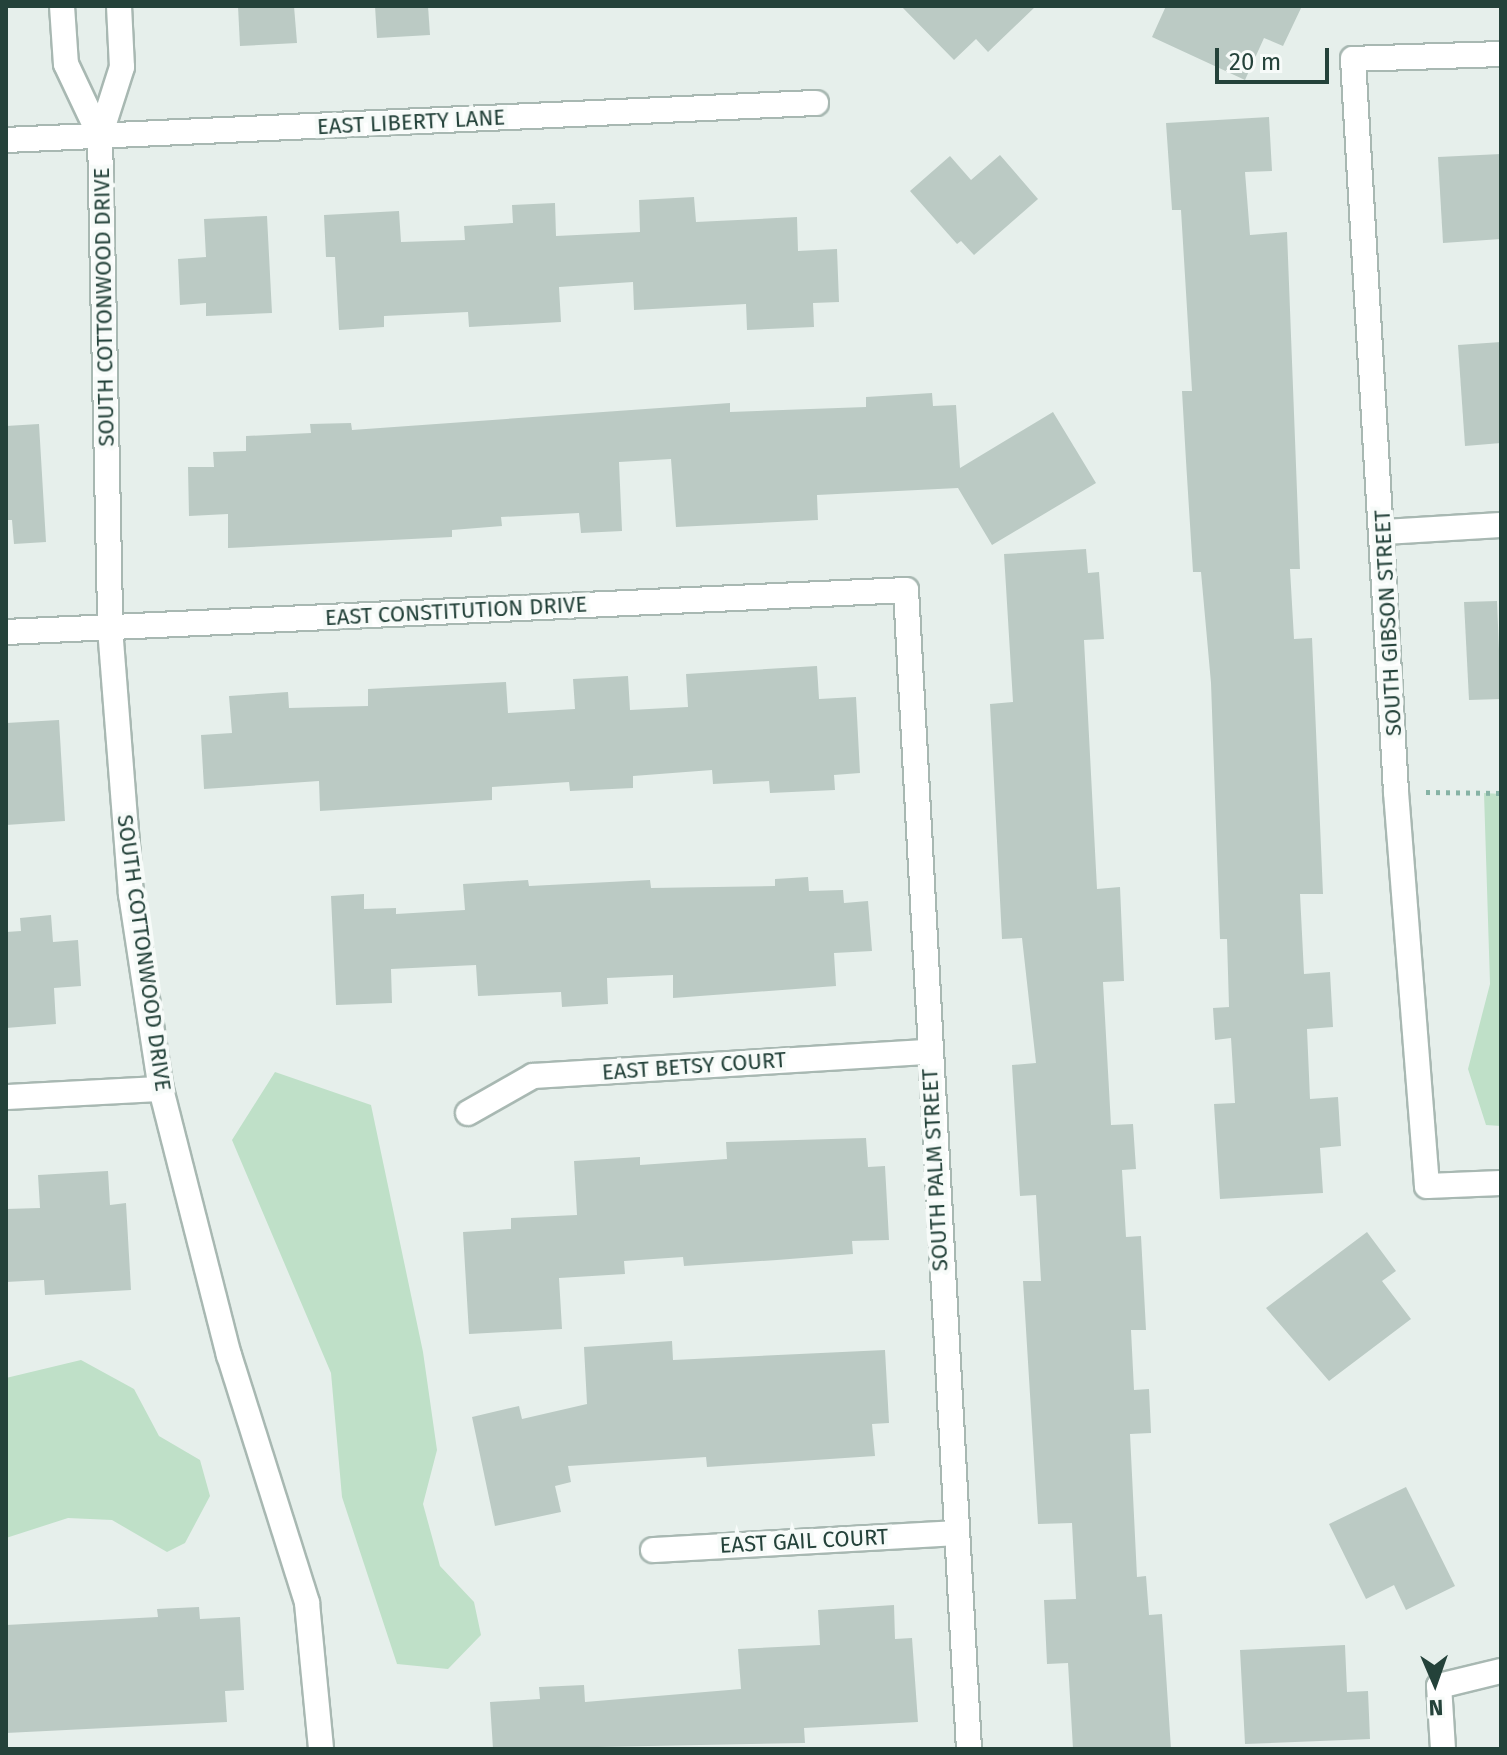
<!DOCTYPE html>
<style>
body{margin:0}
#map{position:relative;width:1507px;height:1755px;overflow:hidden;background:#e6efeb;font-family:"Fira Sans",sans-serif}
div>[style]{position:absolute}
.green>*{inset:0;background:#bfe0c8}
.building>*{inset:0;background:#bbcac4}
.path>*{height:5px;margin-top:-2.5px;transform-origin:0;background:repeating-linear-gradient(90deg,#86b3a5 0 4px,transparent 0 10px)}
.roads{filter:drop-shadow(2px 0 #a8b8b2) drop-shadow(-2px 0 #a8b8b2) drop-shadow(0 2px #a8b8b2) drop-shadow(0 -2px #a8b8b2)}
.street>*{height:24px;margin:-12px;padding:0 12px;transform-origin:12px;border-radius:12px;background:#fff}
span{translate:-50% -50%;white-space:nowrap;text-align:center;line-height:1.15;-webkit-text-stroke:8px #f7fbf9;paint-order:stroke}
.street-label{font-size:22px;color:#24423a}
.frame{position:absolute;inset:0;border:8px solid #24423a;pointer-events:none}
.north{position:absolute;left:1395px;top:1643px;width:80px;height:80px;-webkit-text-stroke:6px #f7fbf9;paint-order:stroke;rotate:178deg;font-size:22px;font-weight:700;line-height:32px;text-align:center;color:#24423a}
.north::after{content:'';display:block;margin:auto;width:28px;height:36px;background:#24423a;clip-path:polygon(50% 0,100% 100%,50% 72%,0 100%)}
.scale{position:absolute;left:1215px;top:48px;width:114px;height:36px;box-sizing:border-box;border:4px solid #24423a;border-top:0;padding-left:10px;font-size:24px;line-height:28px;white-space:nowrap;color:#24423a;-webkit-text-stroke:6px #f7fbf9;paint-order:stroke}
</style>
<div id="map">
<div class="green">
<div style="clip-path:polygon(1484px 793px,1501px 794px,1501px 1126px,1486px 1125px,1468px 1069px,1490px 984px)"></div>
<div style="clip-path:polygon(275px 1072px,371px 1105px,423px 1352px,437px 1450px,423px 1504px,440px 1566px,474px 1602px,481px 1635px,448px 1669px,397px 1664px,342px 1497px,331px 1373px,232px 1140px)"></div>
<div style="clip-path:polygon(81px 1360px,134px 1389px,159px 1436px,200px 1460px,210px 1496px,185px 1543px,167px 1552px,112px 1520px,68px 1518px,6px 1538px,6px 1378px)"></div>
</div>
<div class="building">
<div style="clip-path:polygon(238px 6px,294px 6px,297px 43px,240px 46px)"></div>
<div style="clip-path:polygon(375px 6px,428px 6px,430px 35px,377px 38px)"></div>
<div style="clip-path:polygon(901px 6px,1036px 6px,988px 52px,976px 39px,954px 60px)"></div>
<div style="clip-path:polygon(1166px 6px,1302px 6px,1283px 46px,1264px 38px,1245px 80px,1152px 37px)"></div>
<div style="clip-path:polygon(1269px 117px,1272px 171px,1245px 172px,1250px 235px,1287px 232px,1300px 569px,1290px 569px,1294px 639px,1312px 638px,1323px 894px,1300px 894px,1304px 974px,1330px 972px,1333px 1027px,1307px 1029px,1310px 1099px,1338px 1097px,1341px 1146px,1320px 1148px,1323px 1193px,1220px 1199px,1214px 1104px,1235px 1103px,1231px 1038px,1215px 1040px,1213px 1008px,1229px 1007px,1227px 939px,1220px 939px,1211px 683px,1201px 572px,1193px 572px,1186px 461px,1182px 391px,1192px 391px,1181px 210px,1172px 210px,1166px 123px)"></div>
<div style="clip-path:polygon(1501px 154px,1501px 239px,1443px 243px,1438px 157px)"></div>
<div style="clip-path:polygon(1000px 155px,1038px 199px,974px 255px,961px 241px,957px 244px,910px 191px,950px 156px,971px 180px)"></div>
<div style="clip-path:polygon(694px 197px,696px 222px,797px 217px,798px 251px,837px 249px,839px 302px,813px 303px,814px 327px,747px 330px,746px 304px,634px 310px,633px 282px,559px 287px,561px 322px,469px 327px,468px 312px,384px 316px,384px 327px,339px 330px,335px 257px,326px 257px,324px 215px,399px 211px,401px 242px,465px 240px,464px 226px,513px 223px,512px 205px,555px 203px,556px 236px,640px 232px,639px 200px)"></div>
<div style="clip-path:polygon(267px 216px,272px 313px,206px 316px,206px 303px,180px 305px,178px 259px,206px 257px,204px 219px)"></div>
<div style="clip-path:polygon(1501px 342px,1501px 443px,1465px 446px,1458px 345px)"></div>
<div style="clip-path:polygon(932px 393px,933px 406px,956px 405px,960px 468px,1053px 412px,1096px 483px,992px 545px,958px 488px,817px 495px,818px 520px,676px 527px,671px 459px,619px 462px,622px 531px,581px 533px,579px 513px,501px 517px,502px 526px,452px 530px,452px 537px,228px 548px,228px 514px,189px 516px,188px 467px,214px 467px,213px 452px,246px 451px,246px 436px,311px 433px,310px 424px,351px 423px,352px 430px,730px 403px,730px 412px,866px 407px,866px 397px)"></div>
<div style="clip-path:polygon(39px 424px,46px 542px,14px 544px,12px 520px,6px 520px,6px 426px)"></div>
<div style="clip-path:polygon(1086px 549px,1088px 573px,1099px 572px,1104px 639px,1084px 640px,1097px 889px,1120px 887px,1124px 981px,1103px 982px,1111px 1125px,1133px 1124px,1136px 1169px,1122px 1170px,1126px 1237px,1141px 1236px,1146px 1330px,1131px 1330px,1134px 1390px,1149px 1389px,1151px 1433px,1130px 1434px,1137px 1577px,1146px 1576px,1149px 1615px,1162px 1614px,1171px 1749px,1073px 1749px,1068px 1663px,1047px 1664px,1044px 1600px,1076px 1599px,1072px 1523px,1038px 1524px,1023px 1281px,1041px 1281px,1036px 1195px,1020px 1196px,1012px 1065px,1036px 1063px,1022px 938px,1002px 939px,990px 704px,1013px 702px,1004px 554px)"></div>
<div style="clip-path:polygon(1497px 601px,1501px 699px,1469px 700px,1464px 602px)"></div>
<div style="clip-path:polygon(817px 666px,819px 699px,856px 697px,860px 773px,834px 775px,835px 790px,770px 793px,769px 781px,713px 784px,712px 770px,633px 776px,633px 788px,570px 791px,569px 782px,492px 787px,492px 800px,320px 811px,319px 781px,204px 789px,201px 735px,232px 733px,229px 696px,288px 692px,289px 708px,368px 706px,368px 689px,506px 682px,508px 713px,575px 709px,573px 679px,628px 676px,630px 710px,688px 707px,686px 674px)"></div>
<div style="clip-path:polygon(59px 720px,65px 821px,6px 825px,6px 723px)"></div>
<div style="clip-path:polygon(808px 877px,809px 891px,843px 890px,844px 903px,868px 901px,872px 951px,834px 953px,836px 986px,673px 998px,673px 975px,607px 978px,608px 1004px,562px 1007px,561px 992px,478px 996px,476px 965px,391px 969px,392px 1003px,336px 1005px,331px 896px,364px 894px,364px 909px,396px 908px,396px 914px,465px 910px,463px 884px,528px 880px,529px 886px,650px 880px,651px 888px,775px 886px,775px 879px)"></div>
<div style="clip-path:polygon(51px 915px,53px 942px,78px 940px,81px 986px,54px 988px,56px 1024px,6px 1028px,6px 932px,21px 931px,20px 918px)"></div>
<div style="clip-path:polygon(866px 1138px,868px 1167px,885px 1166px,889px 1240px,852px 1241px,853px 1254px,777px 1260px,684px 1266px,683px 1257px,624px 1261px,625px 1274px,559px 1278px,562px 1329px,469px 1334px,463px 1232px,511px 1229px,511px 1218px,577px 1215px,574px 1161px,640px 1157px,640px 1165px,727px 1159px,726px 1142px)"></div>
<div style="clip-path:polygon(108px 1171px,110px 1205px,126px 1203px,131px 1290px,45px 1295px,44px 1280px,6px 1282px,6px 1209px,40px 1208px,38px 1175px)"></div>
<div style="clip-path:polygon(1367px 1232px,1396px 1271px,1382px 1281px,1411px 1319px,1329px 1381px,1266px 1308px)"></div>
<div style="clip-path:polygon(672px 1341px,673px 1360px,885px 1350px,889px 1423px,872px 1424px,875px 1456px,707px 1467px,706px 1457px,568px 1466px,571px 1482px,555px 1486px,561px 1512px,495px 1526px,472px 1417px,519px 1406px,522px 1419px,587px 1404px,584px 1347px)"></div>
<div style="clip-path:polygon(1406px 1487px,1455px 1586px,1406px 1610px,1394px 1585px,1366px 1599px,1329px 1524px)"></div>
<div style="clip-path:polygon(894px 1605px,895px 1639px,912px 1638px,918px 1722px,804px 1728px,805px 1743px,493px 1749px,490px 1702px,540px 1699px,539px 1687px,584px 1685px,585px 1702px,741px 1689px,738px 1649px,820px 1645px,818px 1610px)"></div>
<div style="clip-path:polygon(199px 1607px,200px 1619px,240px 1617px,244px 1690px,225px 1691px,227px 1722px,6px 1733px,6px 1625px,158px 1617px,157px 1609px)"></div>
<div style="clip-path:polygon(1345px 1645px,1347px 1692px,1368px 1691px,1370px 1739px,1245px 1744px,1240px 1650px)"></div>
</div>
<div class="path">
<div style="left:1426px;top:792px;width:75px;rotate:0.8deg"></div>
</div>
<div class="roads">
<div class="street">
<div style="left:62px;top:6px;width:58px;rotate:86.1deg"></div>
<div style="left:66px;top:64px;width:80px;rotate:64.7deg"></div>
<div style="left:119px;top:6px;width:61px;rotate:87.2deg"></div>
<div style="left:122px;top:67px;width:72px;rotate:107.7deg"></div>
<div style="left:100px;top:136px;width:492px;rotate:88.8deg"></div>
<div style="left:110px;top:628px;width:267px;rotate:85.5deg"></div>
<div style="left:131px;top:894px;width:197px;rotate:81.3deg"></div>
<div style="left:161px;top:1089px;width:275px;rotate:75.7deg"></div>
<div style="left:229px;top:1355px;width:260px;rotate:72.5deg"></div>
<div style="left:307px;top:1603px;width:147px;rotate:84.5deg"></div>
<div style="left:1501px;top:54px;width:148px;rotate:178.1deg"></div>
<div style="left:1353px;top:59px;width:734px;rotate:86.64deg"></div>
<div style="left:1396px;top:792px;width:395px;rotate:85.5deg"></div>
<div style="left:1427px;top:1186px;width:74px;rotate:-2.3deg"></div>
<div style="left:6px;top:140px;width:811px;rotate:-2.62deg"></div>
<div style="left:1384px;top:532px;width:117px;rotate:-3.4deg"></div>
<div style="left:6px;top:632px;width:901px;rotate:-2.67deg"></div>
<div style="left:906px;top:590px;width:1161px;rotate:86.89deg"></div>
<div style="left:6px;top:1097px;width:155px;rotate:-3deg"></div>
<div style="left:468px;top:1113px;width:75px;rotate:-29.6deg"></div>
<div style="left:533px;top:1076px;width:397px;rotate:-3.5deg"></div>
<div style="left:653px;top:1550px;width:302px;rotate:-3.2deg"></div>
<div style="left:1443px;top:1749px;width:63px;rotate:-93.6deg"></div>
<div style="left:1439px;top:1686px;width:64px;rotate:-13.6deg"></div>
</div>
</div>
<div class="street-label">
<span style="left:411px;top:122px;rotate:-3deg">EAST LIBERTY LANE</span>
<span style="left:104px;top:307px;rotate:-91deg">SOUTH COTTONWOOD DRIVE</span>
<span style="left:456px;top:611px;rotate:-3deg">EAST CONSTITUTION DRIVE</span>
<span style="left:1388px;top:623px;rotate:-93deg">SOUTH GIBSON STREET</span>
<span style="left:144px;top:953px;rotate:82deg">SOUTH COTTONWOOD DRIVE</span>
<span style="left:694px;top:1066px;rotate:-4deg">EAST BETSY COURT</span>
<span style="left:935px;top:1170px;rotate:-93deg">SOUTH PALM STREET</span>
<span style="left:804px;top:1541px;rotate:-3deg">EAST GAIL COURT</span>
</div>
<div class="frame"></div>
<div class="north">N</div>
<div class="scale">20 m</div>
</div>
